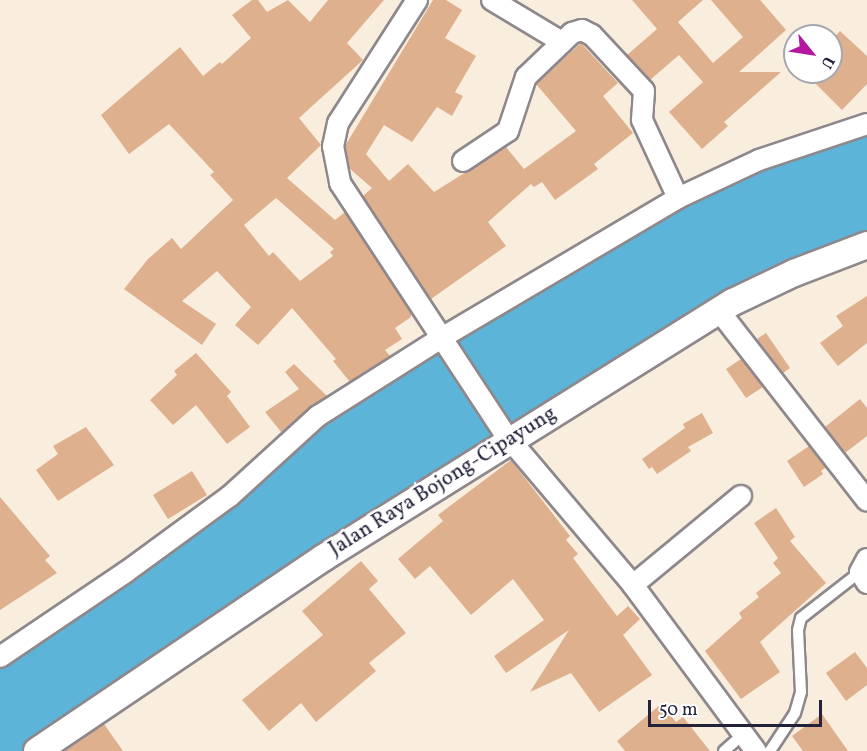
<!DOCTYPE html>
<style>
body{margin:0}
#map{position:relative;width:867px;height:751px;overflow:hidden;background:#f9edde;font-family:Vollkorn,serif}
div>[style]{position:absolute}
.water>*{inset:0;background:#5cb4d9}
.building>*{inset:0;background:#deb08e}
.roads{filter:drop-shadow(2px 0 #8e888c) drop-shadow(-2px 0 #8e888c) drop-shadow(0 2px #8e888c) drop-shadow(0 -2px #8e888c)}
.service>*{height:10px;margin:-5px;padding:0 5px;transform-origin:5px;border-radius:5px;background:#fff}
.minor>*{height:20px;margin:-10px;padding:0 10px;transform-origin:10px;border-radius:10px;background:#fff}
.tertiary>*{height:26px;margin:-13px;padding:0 13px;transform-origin:13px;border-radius:13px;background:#fff}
span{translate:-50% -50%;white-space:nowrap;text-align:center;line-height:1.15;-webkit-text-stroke:5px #fff;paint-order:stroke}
.street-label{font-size:21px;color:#22223b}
.north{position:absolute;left:783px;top:24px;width:60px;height:60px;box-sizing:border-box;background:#fff;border:2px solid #a7a7b1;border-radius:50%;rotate:120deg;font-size:16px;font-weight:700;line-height:24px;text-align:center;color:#22223b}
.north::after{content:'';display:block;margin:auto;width:21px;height:27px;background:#b5179e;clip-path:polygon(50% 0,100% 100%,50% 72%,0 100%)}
.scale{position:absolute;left:648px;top:700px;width:174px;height:27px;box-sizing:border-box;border:3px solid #22223b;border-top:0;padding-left:8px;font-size:18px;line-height:21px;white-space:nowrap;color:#22223b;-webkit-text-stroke:4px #fff;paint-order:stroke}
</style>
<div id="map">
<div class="water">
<div style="clip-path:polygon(867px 124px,867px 245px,794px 273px,37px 751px,0 751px,0 657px,125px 573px,318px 416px,678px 198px)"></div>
</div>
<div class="building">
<div style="clip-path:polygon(evenodd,252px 0,258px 0,267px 12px,288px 0,310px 22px,328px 0,384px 0,347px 43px,363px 60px,299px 118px,321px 145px,287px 178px,335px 220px,345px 212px,411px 313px,411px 317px,395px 328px,402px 339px,385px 350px,390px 356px,350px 382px,333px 361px,336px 359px,292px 308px,258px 345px,235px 325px,251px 307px,217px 271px,182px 301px,216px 324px,202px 345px,124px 289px,148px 259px,172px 238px,181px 249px,233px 200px,210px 175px,214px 172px,169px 124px,129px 154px,101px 115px,180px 47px,203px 76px,220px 62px,222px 64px,251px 38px,232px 15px,252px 0,276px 198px,334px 249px,330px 252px,333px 256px,300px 281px,273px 252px,269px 256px,244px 225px,276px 198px)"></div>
<div style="clip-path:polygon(433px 0,446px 0,462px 10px,445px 38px,476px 56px,455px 92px,463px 96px,452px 116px,437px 107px,412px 142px,384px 125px,366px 154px,389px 181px,408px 164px,434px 192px,506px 147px,524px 169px,576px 131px,536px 84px,581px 43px,618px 83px,603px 96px,633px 133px,594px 164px,598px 169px,555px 200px,542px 182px,534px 187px,531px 184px,488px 222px,506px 246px,431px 299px,363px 196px,372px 188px,349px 168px,345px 146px)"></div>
<div style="clip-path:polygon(632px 0,703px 0,678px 22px,713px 63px,743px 37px,711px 0,760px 0,786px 30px,739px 72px,781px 72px,724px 122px,728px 126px,702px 149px,669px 112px,703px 82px,679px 55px,650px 80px,627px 55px,657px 29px)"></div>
<div style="clip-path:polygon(840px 31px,867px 56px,867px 84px,842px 110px,804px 72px,831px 72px,831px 41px)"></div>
<div style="clip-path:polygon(867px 296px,867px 343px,838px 366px,820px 343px,843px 326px,836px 316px)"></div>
<div style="clip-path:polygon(766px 333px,790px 368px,783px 373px,757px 339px)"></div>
<div style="clip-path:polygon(196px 353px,231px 392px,227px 396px,250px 427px,227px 444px,196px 405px,173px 425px,150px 400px,177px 375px,174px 371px)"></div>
<div style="clip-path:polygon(741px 359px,763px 387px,746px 398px,726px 369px)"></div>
<div style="clip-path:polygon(294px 364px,327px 396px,282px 433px,265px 412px,299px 389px,285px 372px)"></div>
<div style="clip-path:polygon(860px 399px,867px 408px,867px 436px,845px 453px,825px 427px)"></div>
<div style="clip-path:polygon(702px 413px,713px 433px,688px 447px,691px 451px,657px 474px,652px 467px,649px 469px,642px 459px,685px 428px,683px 424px)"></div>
<div style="clip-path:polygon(86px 427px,114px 465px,58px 501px,36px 470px,58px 454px,53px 446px)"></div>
<div style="clip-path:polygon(809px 446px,826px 467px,821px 471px,823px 474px,804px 487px,787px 461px)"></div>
<div style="clip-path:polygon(511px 460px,570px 536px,566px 540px,578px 554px,573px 558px,617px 616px,628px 606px,640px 619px,623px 635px,652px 675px,599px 712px,571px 673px,530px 692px,569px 630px,506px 673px,494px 656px,544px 620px,513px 579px,471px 615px,430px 566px,415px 579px,398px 559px,443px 521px,438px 515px)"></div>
<div style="clip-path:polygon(192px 471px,207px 495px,168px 519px,153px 495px)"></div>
<div style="clip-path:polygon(0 497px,50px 556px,45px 560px,57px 573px,0 610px)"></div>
<div style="clip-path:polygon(776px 508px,795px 537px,790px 541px,826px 583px,760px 642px,780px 672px,741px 699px,705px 651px,742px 618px,739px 613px,759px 597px,756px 593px,781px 573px,773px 563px,778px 558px,754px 523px)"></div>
<div style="clip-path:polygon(361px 561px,378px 581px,369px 589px,406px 633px,369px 663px,376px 671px,316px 722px,301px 703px,269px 731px,242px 700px,323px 635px,302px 611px)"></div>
<div style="clip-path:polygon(855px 652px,867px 668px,867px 685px,846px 701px,826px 673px)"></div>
<div style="clip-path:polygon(661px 704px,676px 722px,683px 717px,710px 751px,625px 751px,617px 741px)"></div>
<div style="clip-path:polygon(822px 714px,848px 751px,803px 751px,792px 736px)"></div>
<div style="clip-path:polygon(104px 724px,123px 751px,64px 751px)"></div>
</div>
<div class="roads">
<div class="service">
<div style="left:724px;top:751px;width:28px;rotate:-41deg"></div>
<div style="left:770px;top:751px;width:45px;rotate:-56.7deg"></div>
<div style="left:795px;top:713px;width:22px;rotate:-74deg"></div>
<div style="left:801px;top:692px;width:62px;rotate:-92.8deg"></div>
<div style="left:798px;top:630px;width:12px;rotate:-76deg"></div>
<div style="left:801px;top:618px;width:75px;rotate:-37.9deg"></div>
</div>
<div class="minor">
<div style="left:417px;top:0;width:146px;rotate:122.7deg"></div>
<div style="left:338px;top:123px;width:24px;rotate:102deg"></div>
<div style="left:333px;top:146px;width:38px;rotate:79deg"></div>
<div style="left:340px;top:183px;width:300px;rotate:56.7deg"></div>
<div style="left:505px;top:434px;width:198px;rotate:49.7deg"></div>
<div style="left:633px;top:585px;width:207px;rotate:53.5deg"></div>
<div style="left:492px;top:0;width:82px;rotate:31deg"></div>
<div style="left:463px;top:161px;width:54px;rotate:-33.7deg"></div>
<div style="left:508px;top:131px;width:57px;rotate:-71.6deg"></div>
<div style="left:526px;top:77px;width:64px;rotate:-43.7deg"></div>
<div style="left:572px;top:33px;width:10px;rotate:-17deg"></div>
<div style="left:582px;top:30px;width:11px;rotate:27deg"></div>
<div style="left:592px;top:35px;width:76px;rotate:47.1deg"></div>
<div style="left:644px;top:91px;width:29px;rotate:94deg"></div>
<div style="left:642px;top:120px;width:86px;rotate:65.2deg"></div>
<div style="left:720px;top:312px;width:239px;rotate:52.1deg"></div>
<div style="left:867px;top:559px;width:15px;rotate:118deg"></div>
<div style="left:860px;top:572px;width:13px;rotate:58deg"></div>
<div style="left:633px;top:585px;width:140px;rotate:-39.5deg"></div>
<div style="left:0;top:657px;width:152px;rotate:-34deg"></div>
<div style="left:126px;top:572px;width:129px;rotate:-36.2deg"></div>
<div style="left:230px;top:496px;width:119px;rotate:-42.3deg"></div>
<div style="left:318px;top:416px;width:148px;rotate:-32.3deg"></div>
<div style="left:443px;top:337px;width:273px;rotate:-30.6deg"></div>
<div style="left:678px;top:198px;width:89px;rotate:-25.1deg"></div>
<div style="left:759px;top:160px;width:114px;rotate:-18.4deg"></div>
</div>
<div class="tertiary">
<div style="left:37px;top:751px;width:345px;rotate:-34deg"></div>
<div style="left:323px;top:558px;width:483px;rotate:-32deg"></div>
<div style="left:733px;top:302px;width:68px;rotate:-25.4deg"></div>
<div style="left:794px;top:273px;width:78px;rotate:-21deg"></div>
</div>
</div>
<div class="street-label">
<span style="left:443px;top:482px;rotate:-32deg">Jalan Raya Bojong-Cipayung</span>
</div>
<div class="north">U</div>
<div class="scale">50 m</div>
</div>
